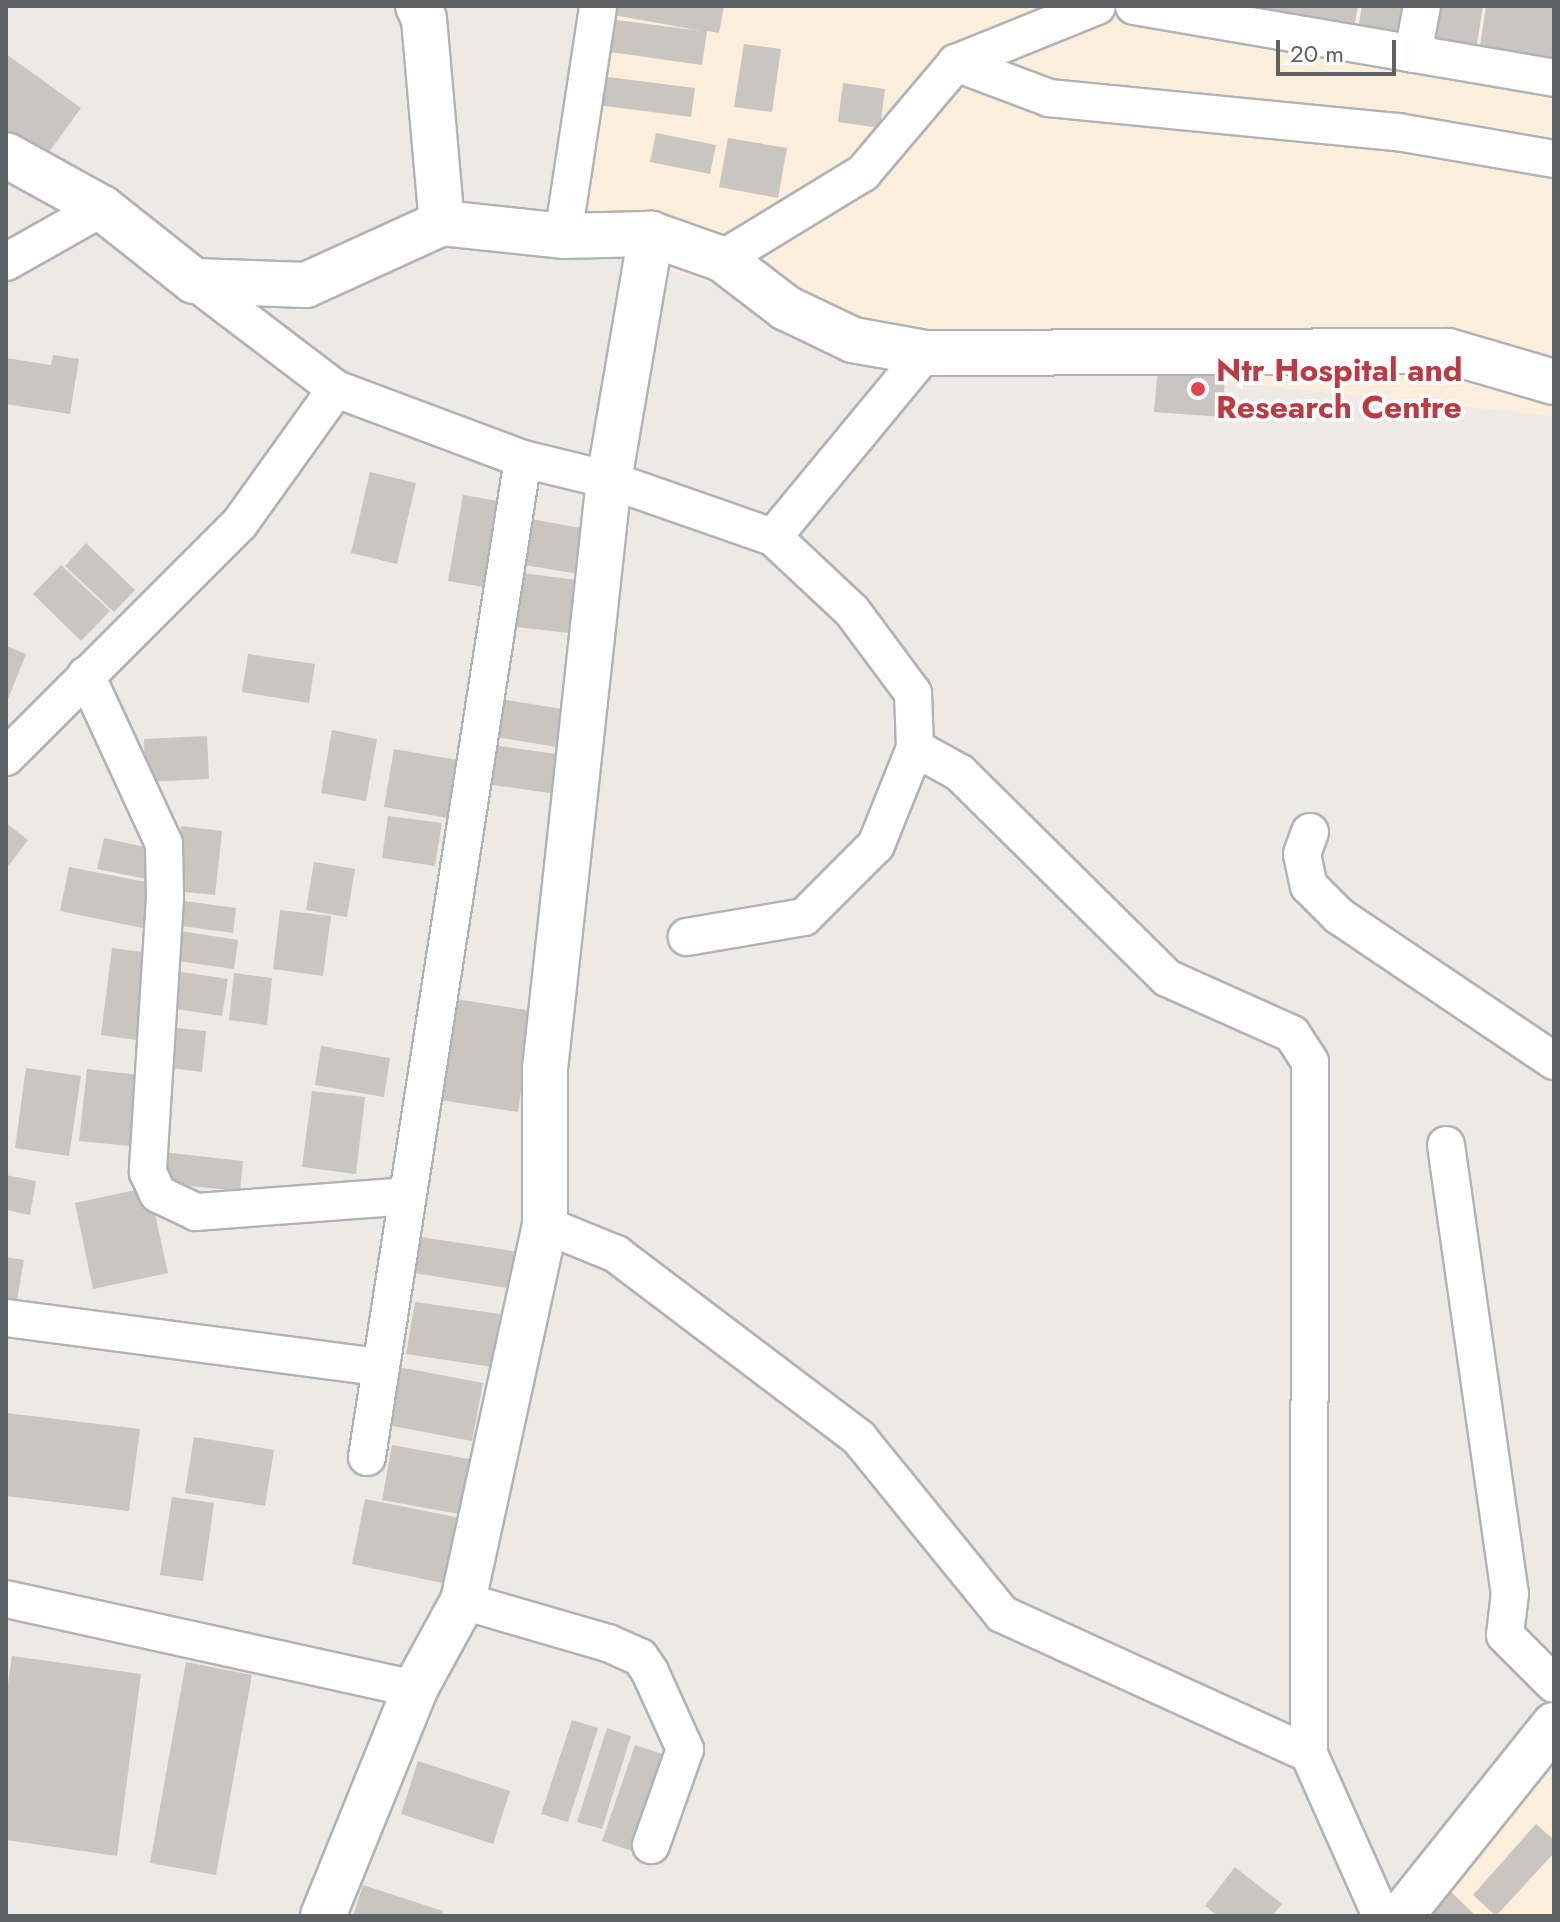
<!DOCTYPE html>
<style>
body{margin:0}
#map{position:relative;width:1560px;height:1922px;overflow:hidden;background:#edeae5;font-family:Jost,sans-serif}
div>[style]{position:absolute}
.commercial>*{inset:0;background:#fbefdc}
.building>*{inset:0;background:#c9c5c1}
.roads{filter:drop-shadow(2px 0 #b0b3b6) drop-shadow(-2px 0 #b0b3b6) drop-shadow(0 2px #b0b3b6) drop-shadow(0 -2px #b0b3b6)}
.minor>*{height:36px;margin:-18px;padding:0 18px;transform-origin:18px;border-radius:18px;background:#fff}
.tertiary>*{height:44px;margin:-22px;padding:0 22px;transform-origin:22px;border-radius:22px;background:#fff}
.dots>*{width:22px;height:22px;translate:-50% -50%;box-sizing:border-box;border:4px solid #fff;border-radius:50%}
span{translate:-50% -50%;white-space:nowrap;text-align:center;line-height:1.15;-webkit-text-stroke:7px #fff;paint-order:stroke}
.health-label{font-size:32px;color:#be3a42;font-weight:700}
.left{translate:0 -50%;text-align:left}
.frame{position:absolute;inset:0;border:8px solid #5c6164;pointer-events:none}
.scale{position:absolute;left:1276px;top:40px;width:120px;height:36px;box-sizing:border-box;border:4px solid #5c6164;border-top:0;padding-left:10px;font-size:24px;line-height:28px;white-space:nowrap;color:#5c6164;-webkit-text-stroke:6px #fff;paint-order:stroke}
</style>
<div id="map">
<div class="commercial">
<div style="clip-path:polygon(601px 6px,1554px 6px,1554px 416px,921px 350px,563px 236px)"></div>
<div style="clip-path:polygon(1554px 1739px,1554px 1916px,1423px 1916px)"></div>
</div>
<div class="building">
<div style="clip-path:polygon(603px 6px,724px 6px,719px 33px,707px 31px,702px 65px,596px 50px,601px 18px,702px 31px,602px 13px)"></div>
<div style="clip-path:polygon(1194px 6px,1358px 6px,1352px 40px)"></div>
<div style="clip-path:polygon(1362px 6px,1418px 6px,1409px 49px,1356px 39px)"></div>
<div style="clip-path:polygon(1433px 6px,1483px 6px,1476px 50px,1428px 43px)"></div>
<div style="clip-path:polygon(1486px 6px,1554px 6px,1552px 63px,1479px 52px)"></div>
<div style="clip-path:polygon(744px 44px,781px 49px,772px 112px,734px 107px)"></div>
<div style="clip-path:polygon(6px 54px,81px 108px,44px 159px,6px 132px)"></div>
<div style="clip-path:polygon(600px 76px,695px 88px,691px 117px,597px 105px)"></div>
<div style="clip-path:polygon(843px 83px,885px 89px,880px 128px,838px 122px)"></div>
<div style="clip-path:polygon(656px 133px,716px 145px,710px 174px,650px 162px)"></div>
<div style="clip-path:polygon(728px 138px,787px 148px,778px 198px,719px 187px)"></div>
<div style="clip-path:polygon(53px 355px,79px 359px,70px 414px,6px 404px,6px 358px,51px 365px)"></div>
<div style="clip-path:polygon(1159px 358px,1226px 363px,1222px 417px,1154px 412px)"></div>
<div style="clip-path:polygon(370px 472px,416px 483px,397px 564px,351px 553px)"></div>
<div style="clip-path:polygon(463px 495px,509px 503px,495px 589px,448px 581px)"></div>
<div style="clip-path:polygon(520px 517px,592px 530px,585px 575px,512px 563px)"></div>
<div style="clip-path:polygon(86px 543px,135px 590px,114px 612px,65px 566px)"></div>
<div style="clip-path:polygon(61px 565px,110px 611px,81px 641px,33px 594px)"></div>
<div style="clip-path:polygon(514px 572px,577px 580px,570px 633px,508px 626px)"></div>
<div style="clip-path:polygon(6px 646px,26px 654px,6px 704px)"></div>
<div style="clip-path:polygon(248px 654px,315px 664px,309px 703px,242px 692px)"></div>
<div style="clip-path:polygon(501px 699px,569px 710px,563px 748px,495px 737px)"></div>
<div style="clip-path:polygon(332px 730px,377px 739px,366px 801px,321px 793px)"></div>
<div style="clip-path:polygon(207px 736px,209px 779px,145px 782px,144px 739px)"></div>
<div style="clip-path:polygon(492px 745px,563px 755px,557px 794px,486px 784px)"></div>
<div style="clip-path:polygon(394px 749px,463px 761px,453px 819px,384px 807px)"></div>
<div style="clip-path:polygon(388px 816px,442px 823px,435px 866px,382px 858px)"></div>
<div style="clip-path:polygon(6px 823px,28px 840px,9px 865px,6px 863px)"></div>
<div style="clip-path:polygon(181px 826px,222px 831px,215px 895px,174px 891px)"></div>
<div style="clip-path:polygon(104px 838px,158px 850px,152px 880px,97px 869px)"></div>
<div style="clip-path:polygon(314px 862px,355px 869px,347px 917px,306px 910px)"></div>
<div style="clip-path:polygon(69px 867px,161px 885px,152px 930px,60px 911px)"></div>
<div style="clip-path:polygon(177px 900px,236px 908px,233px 933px,174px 925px)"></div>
<div style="clip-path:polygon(280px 910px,331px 916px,323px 976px,273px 969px)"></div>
<div style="clip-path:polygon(174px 930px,238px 940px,234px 969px,170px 960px)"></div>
<div style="clip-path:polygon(112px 948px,156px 954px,144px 1041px,101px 1035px)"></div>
<div style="clip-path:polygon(168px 970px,228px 979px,222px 1016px,163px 1007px)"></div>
<div style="clip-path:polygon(234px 973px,272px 978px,267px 1025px,229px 1020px)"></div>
<div style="clip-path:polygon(456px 999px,533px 1011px,518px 1112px,440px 1100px)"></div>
<div style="clip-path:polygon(167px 1027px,206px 1031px,202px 1072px,163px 1067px)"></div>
<div style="clip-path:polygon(321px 1046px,390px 1058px,384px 1097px,315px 1085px)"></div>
<div style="clip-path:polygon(26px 1068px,81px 1076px,69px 1156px,15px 1148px)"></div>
<div style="clip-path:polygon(87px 1069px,148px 1076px,140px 1147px,79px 1141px)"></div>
<div style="clip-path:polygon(312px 1091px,365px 1097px,356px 1174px,302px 1167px)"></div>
<div style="clip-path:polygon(163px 1152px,243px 1161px,240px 1191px,159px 1183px)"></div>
<div style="clip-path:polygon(6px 1175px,36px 1181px,30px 1215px,6px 1210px)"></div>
<div style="clip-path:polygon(149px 1187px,168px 1273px,93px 1289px,75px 1203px)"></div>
<div style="clip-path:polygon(420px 1237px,526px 1253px,520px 1290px,414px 1273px)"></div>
<div style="clip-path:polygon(6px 1257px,24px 1260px,15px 1311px,6px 1309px)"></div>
<div style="clip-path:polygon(415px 1302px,500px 1314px,492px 1367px,406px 1354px)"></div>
<div style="clip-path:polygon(393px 1366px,483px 1383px,472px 1441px,382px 1424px)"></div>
<div style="clip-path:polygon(6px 1413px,140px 1429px,129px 1511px,6px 1496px)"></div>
<div style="clip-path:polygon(194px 1437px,274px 1450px,265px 1506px,185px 1493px)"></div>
<div style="clip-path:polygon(392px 1445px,480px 1461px,470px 1516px,382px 1500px)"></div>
<div style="clip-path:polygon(172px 1497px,214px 1503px,203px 1581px,160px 1575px)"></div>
<div style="clip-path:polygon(365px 1499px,470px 1520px,457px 1586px,352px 1564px)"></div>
<div style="clip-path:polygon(12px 1656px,141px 1674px,117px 1856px,6px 1840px,6px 1698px)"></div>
<div style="clip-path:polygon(186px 1662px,252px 1675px,216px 1875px,150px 1863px)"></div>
<div style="clip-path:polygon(572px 1720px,598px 1728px,568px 1822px,541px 1814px)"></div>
<div style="clip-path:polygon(607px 1728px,631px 1736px,602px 1829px,577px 1822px)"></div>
<div style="clip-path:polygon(635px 1745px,674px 1758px,641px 1854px,602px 1841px)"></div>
<div style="clip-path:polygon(418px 1761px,510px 1791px,493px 1844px,401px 1814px)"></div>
<div style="clip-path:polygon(1536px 1824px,1554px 1840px,1554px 1853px,1496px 1916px,1473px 1895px)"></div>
<div style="clip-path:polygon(1235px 1867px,1282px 1904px,1272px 1916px,1218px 1916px,1205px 1906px)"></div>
<div style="clip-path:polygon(363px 1885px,443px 1911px,442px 1916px,353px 1916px)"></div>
<div style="clip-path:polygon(1446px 1887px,1476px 1916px,1433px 1916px,1425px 1909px)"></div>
</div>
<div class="roads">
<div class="minor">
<div style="left:1134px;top:6px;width:426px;rotate:9.7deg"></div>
<div style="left:1413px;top:54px;width:49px;rotate:-79.4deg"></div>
<div style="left:956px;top:63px;width:99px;rotate:20.6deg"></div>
<div style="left:1049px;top:98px;width:351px;rotate:5.6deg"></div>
<div style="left:1398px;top:132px;width:158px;rotate:9.8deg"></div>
<div style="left:563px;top:236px;width:233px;rotate:-81.3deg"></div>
<div style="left:722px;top:259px;width:165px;rotate:-31.4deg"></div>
<div style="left:863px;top:173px;width:144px;rotate:-49.8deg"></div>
<div style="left:956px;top:63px;width:152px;rotate:-22deg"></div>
<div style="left:6px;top:262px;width:110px;rotate:-29.4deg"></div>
<div style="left:194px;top:281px;width:178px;rotate:37.3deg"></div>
<div style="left:336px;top:389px;width:200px;rotate:20.5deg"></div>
<div style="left:523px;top:459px;width:89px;rotate:13.7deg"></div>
<div style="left:609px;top:480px;width:174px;rotate:19.2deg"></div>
<div style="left:773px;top:537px;width:108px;rotate:43.1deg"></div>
<div style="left:852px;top:611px;width:102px;rotate:53.4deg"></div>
<div style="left:913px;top:693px;width:55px;rotate:87.9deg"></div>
<div style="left:915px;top:748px;width:105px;rotate:111.9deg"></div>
<div style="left:876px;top:845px;width:102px;rotate:135deg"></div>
<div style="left:804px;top:917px;width:119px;rotate:170.3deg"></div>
<div style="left:773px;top:537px;width:239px;rotate:-50.4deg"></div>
<div style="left:86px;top:675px;width:186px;rotate:65.2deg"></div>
<div style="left:164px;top:844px;width:54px;rotate:88.9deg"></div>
<div style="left:165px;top:898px;width:275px;rotate:93.6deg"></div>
<div style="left:148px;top:1172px;width:24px;rotate:66deg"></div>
<div style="left:158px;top:1194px;width:42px;rotate:25.3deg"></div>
<div style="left:196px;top:1212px;width:212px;rotate:-4.3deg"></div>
<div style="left:915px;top:748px;width:51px;rotate:29.1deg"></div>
<div style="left:960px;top:773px;width:291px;rotate:44.7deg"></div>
<div style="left:1167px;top:978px;width:137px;rotate:24.1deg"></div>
<div style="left:1292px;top:1034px;width:33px;rotate:57deg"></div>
<div style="left:1310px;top:1062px;width:692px;rotate:90.08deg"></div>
<div style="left:1309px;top:1754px;width:177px;rotate:66deg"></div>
<div style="left:6px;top:757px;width:331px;rotate:-45deg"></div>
<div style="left:240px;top:523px;width:165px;rotate:-54.4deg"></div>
<div style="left:1310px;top:832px;width:23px;rotate:110deg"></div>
<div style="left:1302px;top:854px;width:33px;rotate:78deg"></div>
<div style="left:1309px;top:886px;width:42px;rotate:45deg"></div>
<div style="left:1339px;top:916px;width:259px;rotate:34deg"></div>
<div style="left:1446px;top:1145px;width:453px;rotate:81.9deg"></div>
<div style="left:1510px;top:1593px;width:42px;rotate:96.8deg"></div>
<div style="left:1505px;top:1635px;width:69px;rotate:45deg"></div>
<div style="left:545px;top:1225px;width:77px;rotate:22.2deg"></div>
<div style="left:616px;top:1254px;width:305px;rotate:37.1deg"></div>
<div style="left:859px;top:1438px;width:227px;rotate:50.9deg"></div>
<div style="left:1002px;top:1614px;width:337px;rotate:24.5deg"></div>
<div style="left:6px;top:1318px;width:377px;rotate:7.5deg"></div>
<div style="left:367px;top:1457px;width:1010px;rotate:-81.12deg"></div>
<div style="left:6px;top:1599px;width:419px;rotate:12.4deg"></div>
<div style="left:463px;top:1601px;width:151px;rotate:16.2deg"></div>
<div style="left:608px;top:1643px;width:35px;rotate:24deg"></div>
<div style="left:640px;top:1657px;width:18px;rotate:56deg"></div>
<div style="left:650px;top:1672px;width:85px;rotate:65.6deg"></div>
<div style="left:685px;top:1749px;width:102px;rotate:109.5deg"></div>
</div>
<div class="tertiary">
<div style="left:418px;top:6px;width:14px;rotate:65deg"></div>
<div style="left:424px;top:19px;width:205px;rotate:85deg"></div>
<div style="left:6px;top:155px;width:110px;rotate:28.9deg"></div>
<div style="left:102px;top:208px;width:117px;rotate:38.4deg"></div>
<div style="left:194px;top:281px;width:112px;rotate:2deg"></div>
<div style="left:306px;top:285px;width:149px;rotate:-24.5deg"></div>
<div style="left:442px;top:223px;width:122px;rotate:6.1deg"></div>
<div style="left:563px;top:236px;width:88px;rotate:-1.3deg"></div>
<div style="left:651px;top:234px;width:75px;rotate:19.4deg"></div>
<div style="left:722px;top:259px;width:81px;rotate:37.4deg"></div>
<div style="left:786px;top:308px;width:74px;rotate:25.5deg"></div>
<div style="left:853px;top:340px;width:73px;rotate:10.2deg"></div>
<div style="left:925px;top:353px;width:523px;rotate:-0.22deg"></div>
<div style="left:1448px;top:351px;width:110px;rotate:16.3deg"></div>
<div style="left:323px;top:1916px;width:245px;rotate:-67.9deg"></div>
<div style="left:415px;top:1689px;width:100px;rotate:-61.4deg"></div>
<div style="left:463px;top:1601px;width:385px;rotate:-77.7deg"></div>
<div style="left:545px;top:1225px;width:156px;rotate:-90deg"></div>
<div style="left:545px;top:1069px;width:592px;rotate:-83.8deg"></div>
<div style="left:609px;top:480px;width:250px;rotate:-80.3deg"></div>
<div style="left:1401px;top:1916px;width:245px;rotate:-51.3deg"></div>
</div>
</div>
<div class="dots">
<div style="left:1198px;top:389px;background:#e0444e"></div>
</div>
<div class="health-label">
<span class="left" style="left:1216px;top:389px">Ntr Hospital and<br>Research Centre</span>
</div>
<div class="frame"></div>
<div class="scale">20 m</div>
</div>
